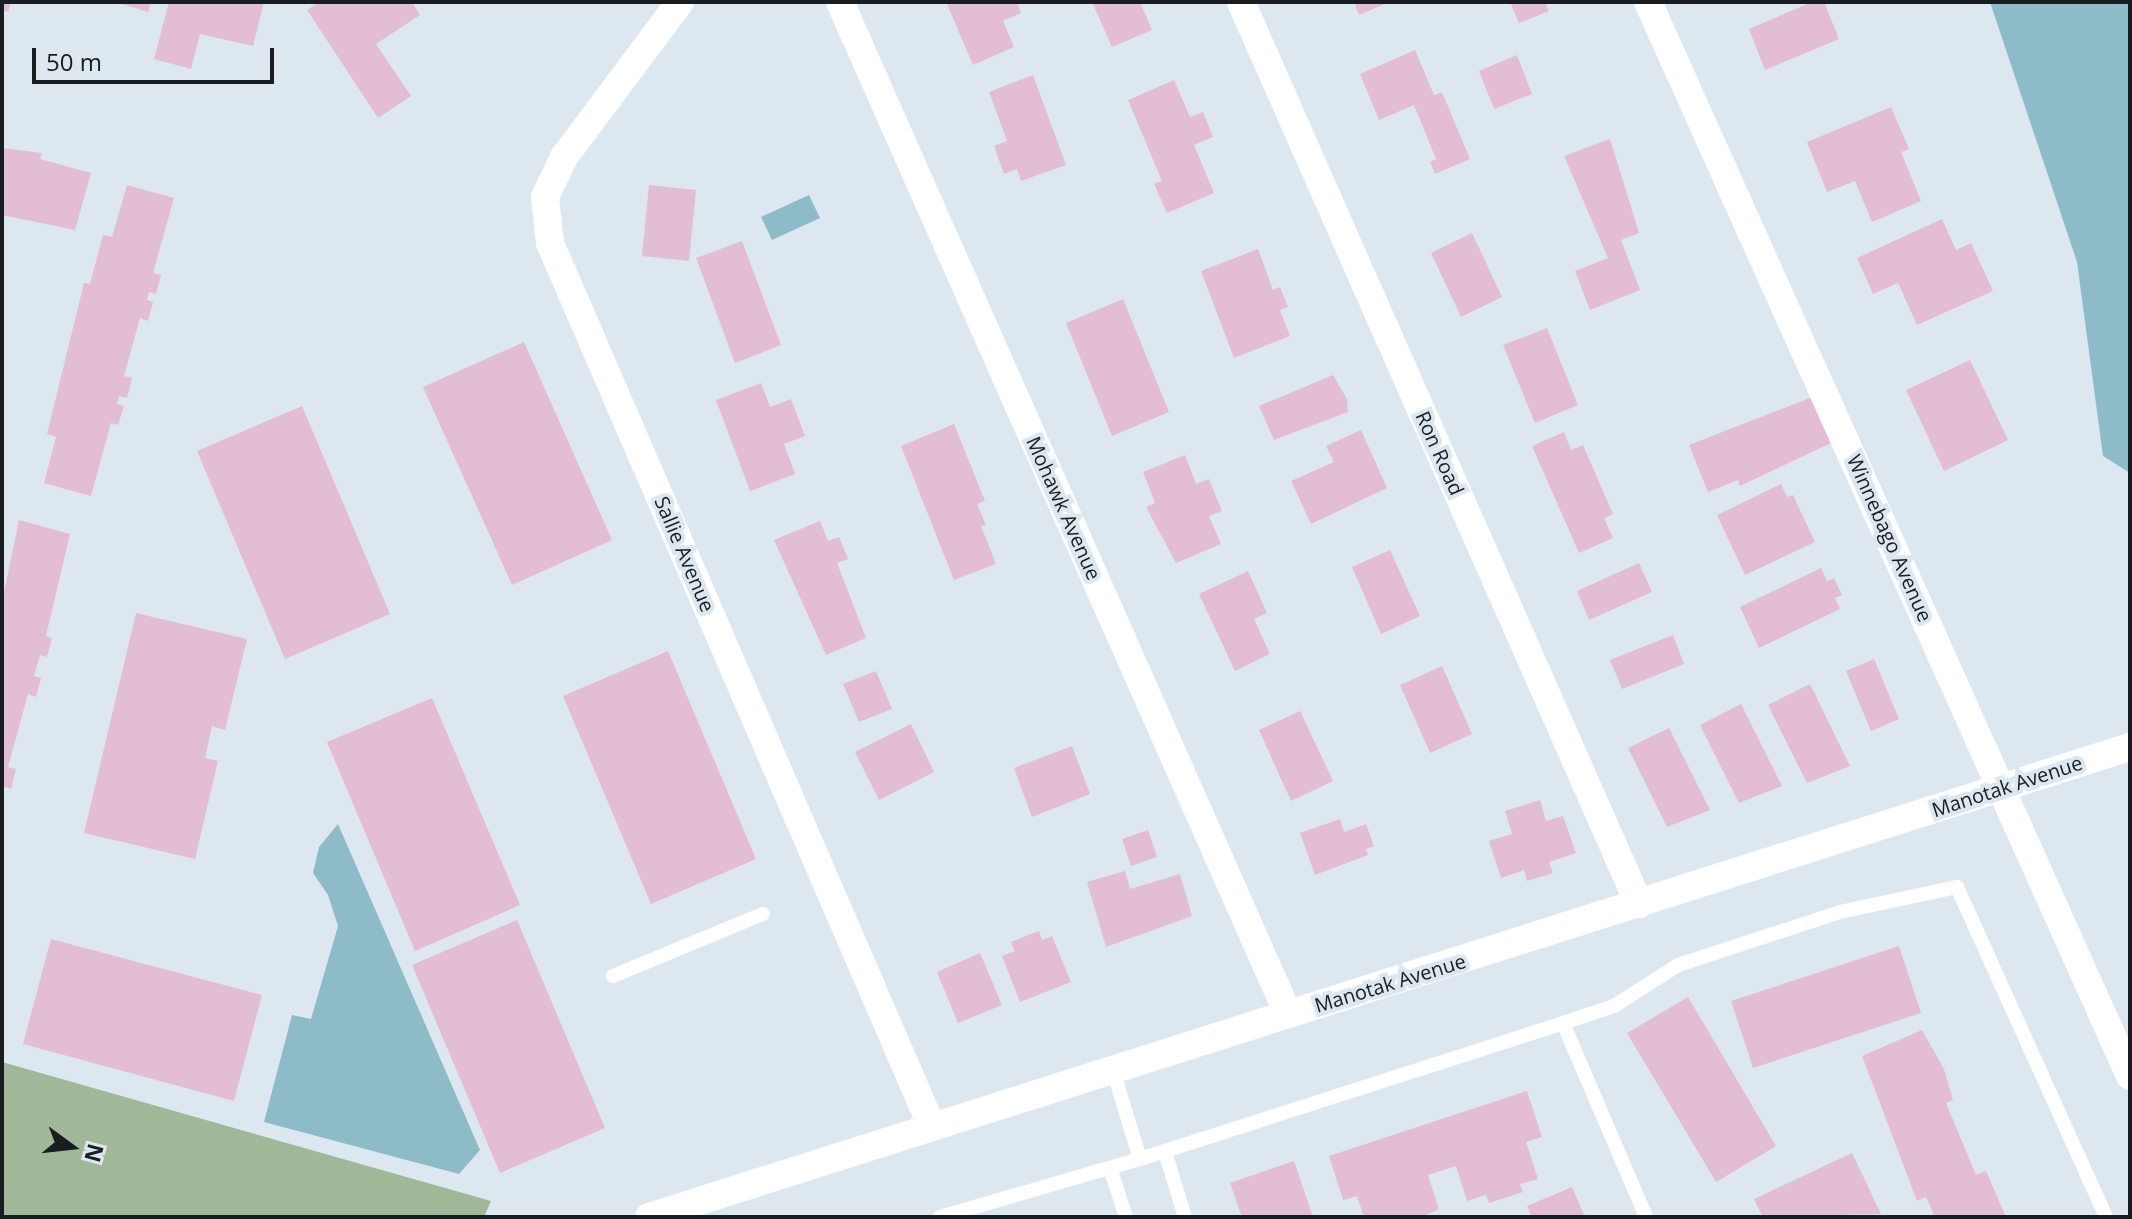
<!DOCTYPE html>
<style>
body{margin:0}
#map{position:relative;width:2132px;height:1219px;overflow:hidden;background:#dde7f0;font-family:"Open Sans",sans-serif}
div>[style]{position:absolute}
.forest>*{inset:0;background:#a1b898}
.water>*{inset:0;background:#8dbcc8}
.building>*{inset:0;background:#e3bdd3}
.lane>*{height:14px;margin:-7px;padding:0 7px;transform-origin:7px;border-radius:7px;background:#fff}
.street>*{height:28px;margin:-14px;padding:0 14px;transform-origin:14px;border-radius:14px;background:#fff}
span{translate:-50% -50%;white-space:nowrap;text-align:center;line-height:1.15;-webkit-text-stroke:8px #dde7f0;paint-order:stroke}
.street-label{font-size:20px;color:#191d20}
.frame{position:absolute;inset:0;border:4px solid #191d20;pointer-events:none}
.north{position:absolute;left:32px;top:1107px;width:80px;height:80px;-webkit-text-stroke:6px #dde7f0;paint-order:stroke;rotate:105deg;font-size:22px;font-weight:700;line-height:32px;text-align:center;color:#191d20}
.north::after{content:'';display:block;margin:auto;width:28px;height:36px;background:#191d20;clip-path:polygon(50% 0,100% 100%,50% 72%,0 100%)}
.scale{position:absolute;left:32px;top:48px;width:242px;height:36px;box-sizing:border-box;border:4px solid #191d20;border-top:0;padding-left:10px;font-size:24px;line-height:28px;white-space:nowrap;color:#191d20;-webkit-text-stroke:6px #dde7f0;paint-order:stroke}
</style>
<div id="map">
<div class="forest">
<div style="clip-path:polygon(2px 1062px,491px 1201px,484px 1217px,2px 1217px)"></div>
</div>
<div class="water">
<div style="clip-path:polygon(1990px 2px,2130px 2px,2130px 473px,2103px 456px,2077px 262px)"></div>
<div style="clip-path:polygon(809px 195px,820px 218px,772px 240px,761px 217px)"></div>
<div style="clip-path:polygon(338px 824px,480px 1150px,459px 1174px,264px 1122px,292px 1015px,311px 1019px,338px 926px,328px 895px,313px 873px,319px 847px)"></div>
</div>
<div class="building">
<div style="clip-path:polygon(2px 2px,11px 2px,8px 12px,2px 10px)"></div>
<div style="clip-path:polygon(116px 2px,151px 2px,148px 12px)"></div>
<div style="clip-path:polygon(169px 2px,264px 2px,253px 46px,200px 34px,191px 69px,154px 59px)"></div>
<div style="clip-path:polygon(319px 2px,412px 2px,420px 15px,376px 44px,411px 96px,378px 118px,307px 10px)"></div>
<div style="clip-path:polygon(946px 2px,1017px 2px,1021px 13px,1003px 21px,1014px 47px,973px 65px)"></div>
<div style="clip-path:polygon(1092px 2px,1140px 2px,1152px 30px,1112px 47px)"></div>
<div style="clip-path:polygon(1354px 2px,1390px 2px,1359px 15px)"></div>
<div style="clip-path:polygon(1510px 2px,1545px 2px,1549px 11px,1519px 23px)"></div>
<div style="clip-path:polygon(1812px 2px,1824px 2px,1839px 39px,1765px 70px,1749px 29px)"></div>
<div style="clip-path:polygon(1415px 50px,1434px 95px,1442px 92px,1470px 159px,1435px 174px,1430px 162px,1436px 159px,1414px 105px,1379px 120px,1360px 74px)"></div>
<div style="clip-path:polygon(1517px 55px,1532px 94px,1494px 109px,1479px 71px)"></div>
<div style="clip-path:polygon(1033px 75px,1066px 165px,1021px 181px,1017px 169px,1004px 174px,994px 146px,1007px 141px,989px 92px)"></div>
<div style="clip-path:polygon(1174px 80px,1190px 117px,1203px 112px,1213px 137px,1194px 145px,1214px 193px,1167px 213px,1154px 184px,1162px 181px,1128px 100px)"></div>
<div style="clip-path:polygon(1891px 107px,1909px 149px,1901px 152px,1921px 201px,1872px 222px,1855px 181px,1827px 192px,1807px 142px)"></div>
<div style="clip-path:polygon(1610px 139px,1639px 233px,1621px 240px,1640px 290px,1590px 310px,1575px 271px,1608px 258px,1564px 156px)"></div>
<div style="clip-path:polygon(2px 148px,42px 153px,40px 159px,91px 173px,75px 230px,2px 215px)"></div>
<div style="clip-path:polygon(127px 185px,174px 198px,153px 273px,161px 275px,156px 294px,149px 292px,147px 300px,153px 302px,148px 321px,140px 318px,124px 376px,132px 378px,127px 398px,119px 396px,117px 404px,124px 406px,118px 425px,111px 423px,91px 496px,44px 483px,56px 437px,47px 434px,84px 283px,90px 284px,103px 235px,112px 237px)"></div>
<div style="clip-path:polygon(649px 185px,696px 190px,689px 261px,642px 256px)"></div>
<div style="clip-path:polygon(1942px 219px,1956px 250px,1971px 243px,1993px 291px,1917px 325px,1898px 283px,1873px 294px,1857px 258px)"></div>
<div style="clip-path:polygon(1472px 233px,1502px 297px,1461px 317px,1431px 253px)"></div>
<div style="clip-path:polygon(742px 241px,781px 345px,735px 363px,696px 258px)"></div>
<div style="clip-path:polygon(1258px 249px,1273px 290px,1280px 287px,1288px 307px,1280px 310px,1290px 336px,1234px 358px,1201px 271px)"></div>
<div style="clip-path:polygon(1123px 299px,1169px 412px,1112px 436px,1066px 323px)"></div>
<div style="clip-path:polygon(1547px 328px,1578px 405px,1535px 423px,1503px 345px)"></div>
<div style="clip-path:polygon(524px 342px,612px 540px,512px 585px,423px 387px)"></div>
<div style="clip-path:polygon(1970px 360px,2008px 440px,1944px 471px,1906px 390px)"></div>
<div style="clip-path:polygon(1333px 375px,1347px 399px,1348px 412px,1274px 440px,1259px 406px)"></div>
<div style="clip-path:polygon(761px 383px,770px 407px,791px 399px,805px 436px,784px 444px,795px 474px,750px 491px,716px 400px)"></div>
<div style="clip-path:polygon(1815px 396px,1833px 442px,1740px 486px,1738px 480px,1708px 492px,1689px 445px)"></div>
<div style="clip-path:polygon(302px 406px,390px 614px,285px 659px,197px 451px)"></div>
<div style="clip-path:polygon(954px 424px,985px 501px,977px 504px,986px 525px,981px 526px,996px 564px,954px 580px,901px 446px)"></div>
<div style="clip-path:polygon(1361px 430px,1387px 488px,1311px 524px,1291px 481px,1334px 462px,1326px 446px)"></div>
<div style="clip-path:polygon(1564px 432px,1571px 450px,1583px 445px,1613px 514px,1604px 518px,1613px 538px,1579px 553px,1532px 446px)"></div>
<div style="clip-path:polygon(1185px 455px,1196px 484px,1209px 479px,1222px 511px,1209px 516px,1221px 544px,1176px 563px,1146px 507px,1155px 503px,1143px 472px)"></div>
<div style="clip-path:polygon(1781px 484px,1787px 497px,1793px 495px,1815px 542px,1745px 575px,1717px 515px)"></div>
<div style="clip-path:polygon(19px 520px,70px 534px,46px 636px,52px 638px,47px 657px,40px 655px,34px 676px,41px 678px,36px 697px,28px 694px,8px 767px,16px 769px,11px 789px,2px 786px,2px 602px)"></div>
<div style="clip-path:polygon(820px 521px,828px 541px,839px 537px,848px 559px,837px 563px,866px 638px,826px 655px,774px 540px)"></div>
<div style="clip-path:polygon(1390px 550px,1420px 616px,1381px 634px,1352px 567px)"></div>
<div style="clip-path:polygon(1639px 563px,1652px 592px,1589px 620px,1577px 591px)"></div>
<div style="clip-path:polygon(1821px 568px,1827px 581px,1834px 578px,1842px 595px,1835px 598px,1840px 609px,1759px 648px,1740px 607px)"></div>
<div style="clip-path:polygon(1248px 571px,1267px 613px,1254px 619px,1270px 654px,1235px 671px,1199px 594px)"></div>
<div style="clip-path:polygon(136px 613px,247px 639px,225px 730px,212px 726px,205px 758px,218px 761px,195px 859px,84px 833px)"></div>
<div style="clip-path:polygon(1673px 635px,1684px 664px,1622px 689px,1610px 660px)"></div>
<div style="clip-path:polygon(668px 651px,756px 859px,651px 904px,563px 696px)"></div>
<div style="clip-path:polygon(1874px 659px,1899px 719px,1871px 731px,1846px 671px)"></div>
<div style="clip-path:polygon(1442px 666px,1472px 734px,1430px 753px,1400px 685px)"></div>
<div style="clip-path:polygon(876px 671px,892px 709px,859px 722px,843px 684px)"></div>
<div style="clip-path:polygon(1810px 684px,1850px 766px,1807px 783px,1768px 705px)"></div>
<div style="clip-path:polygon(432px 698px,520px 905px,415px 951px,327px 742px)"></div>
<div style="clip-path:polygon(1741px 704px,1782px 786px,1739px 803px,1700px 725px)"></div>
<div style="clip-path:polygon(1300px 711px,1333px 781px,1291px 801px,1259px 730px)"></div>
<div style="clip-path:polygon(911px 724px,934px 772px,879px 800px,855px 752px)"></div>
<div style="clip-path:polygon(1669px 728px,1710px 810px,1667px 827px,1628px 748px)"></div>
<div style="clip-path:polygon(1072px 746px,1090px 794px,1032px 817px,1014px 768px)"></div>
<div style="clip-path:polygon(1540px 800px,1546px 821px,1563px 816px,1576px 853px,1549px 862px,1553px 873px,1527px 881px,1524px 870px,1501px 878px,1489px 841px,1512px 834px,1505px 811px)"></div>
<div style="clip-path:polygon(1340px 819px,1344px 832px,1366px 824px,1374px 846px,1366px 849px,1368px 855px,1315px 875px,1300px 833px)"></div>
<div style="clip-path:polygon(1148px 830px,1157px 857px,1131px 866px,1122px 839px)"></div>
<div style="clip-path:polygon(1125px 871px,1130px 889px,1180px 874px,1192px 916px,1106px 947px,1087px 882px)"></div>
<div style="clip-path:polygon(517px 920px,605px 1128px,500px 1173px,412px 965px)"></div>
<div style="clip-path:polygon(1039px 931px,1042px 940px,1052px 936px,1071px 982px,1020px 1002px,1002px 956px,1015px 951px,1011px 942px)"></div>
<div style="clip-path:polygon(51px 939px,262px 995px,234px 1101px,23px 1044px)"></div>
<div style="clip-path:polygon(1899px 946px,1921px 1013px,1753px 1068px,1731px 1001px)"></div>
<div style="clip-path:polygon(980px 953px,1002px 1005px,958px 1023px,937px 972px)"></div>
<div style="clip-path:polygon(1688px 997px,1776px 1146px,1716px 1182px,1627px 1033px)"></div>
<div style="clip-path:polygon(1922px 1030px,1944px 1069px,1953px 1100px,1946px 1103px,1976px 1175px,1986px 1171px,2006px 1217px,1935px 1217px,1926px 1197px,1917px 1201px,1862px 1056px)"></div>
<div style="clip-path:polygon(1527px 1091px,1542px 1137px,1526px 1142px,1538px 1179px,1520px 1184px,1523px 1192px,1489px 1203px,1486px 1195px,1467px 1201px,1456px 1166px,1428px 1175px,1439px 1209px,1421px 1217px,1364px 1217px,1357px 1196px,1343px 1200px,1329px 1156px)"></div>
<div style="clip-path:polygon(1852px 1153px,1881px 1214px,1763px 1217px,1754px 1199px)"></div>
<div style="clip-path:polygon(1294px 1161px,1313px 1217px,1242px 1217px,1230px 1183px)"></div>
<div style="clip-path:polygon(1572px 1187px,1585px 1217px,1532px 1217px,1527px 1206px)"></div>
</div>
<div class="lane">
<div style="left:613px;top:976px;width:162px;rotate:-22.5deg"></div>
<div style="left:1563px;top:1023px;width:54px;rotate:-18.4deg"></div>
<div style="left:1614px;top:1006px;width:76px;rotate:-32.6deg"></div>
<div style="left:1678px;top:965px;width:170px;rotate:-18.1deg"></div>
<div style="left:1840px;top:912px;width:120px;rotate:-12.1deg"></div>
<div style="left:1957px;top:887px;width:362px;rotate:65.7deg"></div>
<div style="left:1165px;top:1152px;width:68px;rotate:72.9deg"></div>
<div style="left:1140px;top:1159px;width:444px;rotate:-17.8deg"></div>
<div style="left:1563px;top:1023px;width:211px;rotate:66.8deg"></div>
<div style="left:1110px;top:1168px;width:52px;rotate:71.9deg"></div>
<div style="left:940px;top:1217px;width:208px;rotate:-16.2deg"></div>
<div style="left:1140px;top:1159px;width:93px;rotate:-106.9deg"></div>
</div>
<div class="street">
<div style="left:680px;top:2px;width:194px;rotate:126.8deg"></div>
<div style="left:564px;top:157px;width:44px;rotate:115.4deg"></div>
<div style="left:545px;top:197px;width:46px;rotate:83.8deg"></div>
<div style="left:550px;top:243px;width:963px;rotate:66.63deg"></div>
<div style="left:840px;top:2px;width:1107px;rotate:66.12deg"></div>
<div style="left:1241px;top:2px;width:986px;rotate:66.19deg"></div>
<div style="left:1648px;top:2px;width:1177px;rotate:65.83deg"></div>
<div style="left:649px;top:1217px;width:1554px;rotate:-17.61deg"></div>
</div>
<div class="street-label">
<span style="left:1440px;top:453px;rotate:66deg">Ron Road</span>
<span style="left:1064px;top:508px;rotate:66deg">Mohawk Avenue</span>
<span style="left:1890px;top:538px;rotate:66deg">Winnebago Avenue</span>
<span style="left:685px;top:554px;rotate:67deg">Sallie Avenue</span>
<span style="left:2007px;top:786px;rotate:-18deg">Manotak Avenue</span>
<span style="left:1390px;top:983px;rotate:-17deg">Manotak Avenue</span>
</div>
<div class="frame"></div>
<div class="north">N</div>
<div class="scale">50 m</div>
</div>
